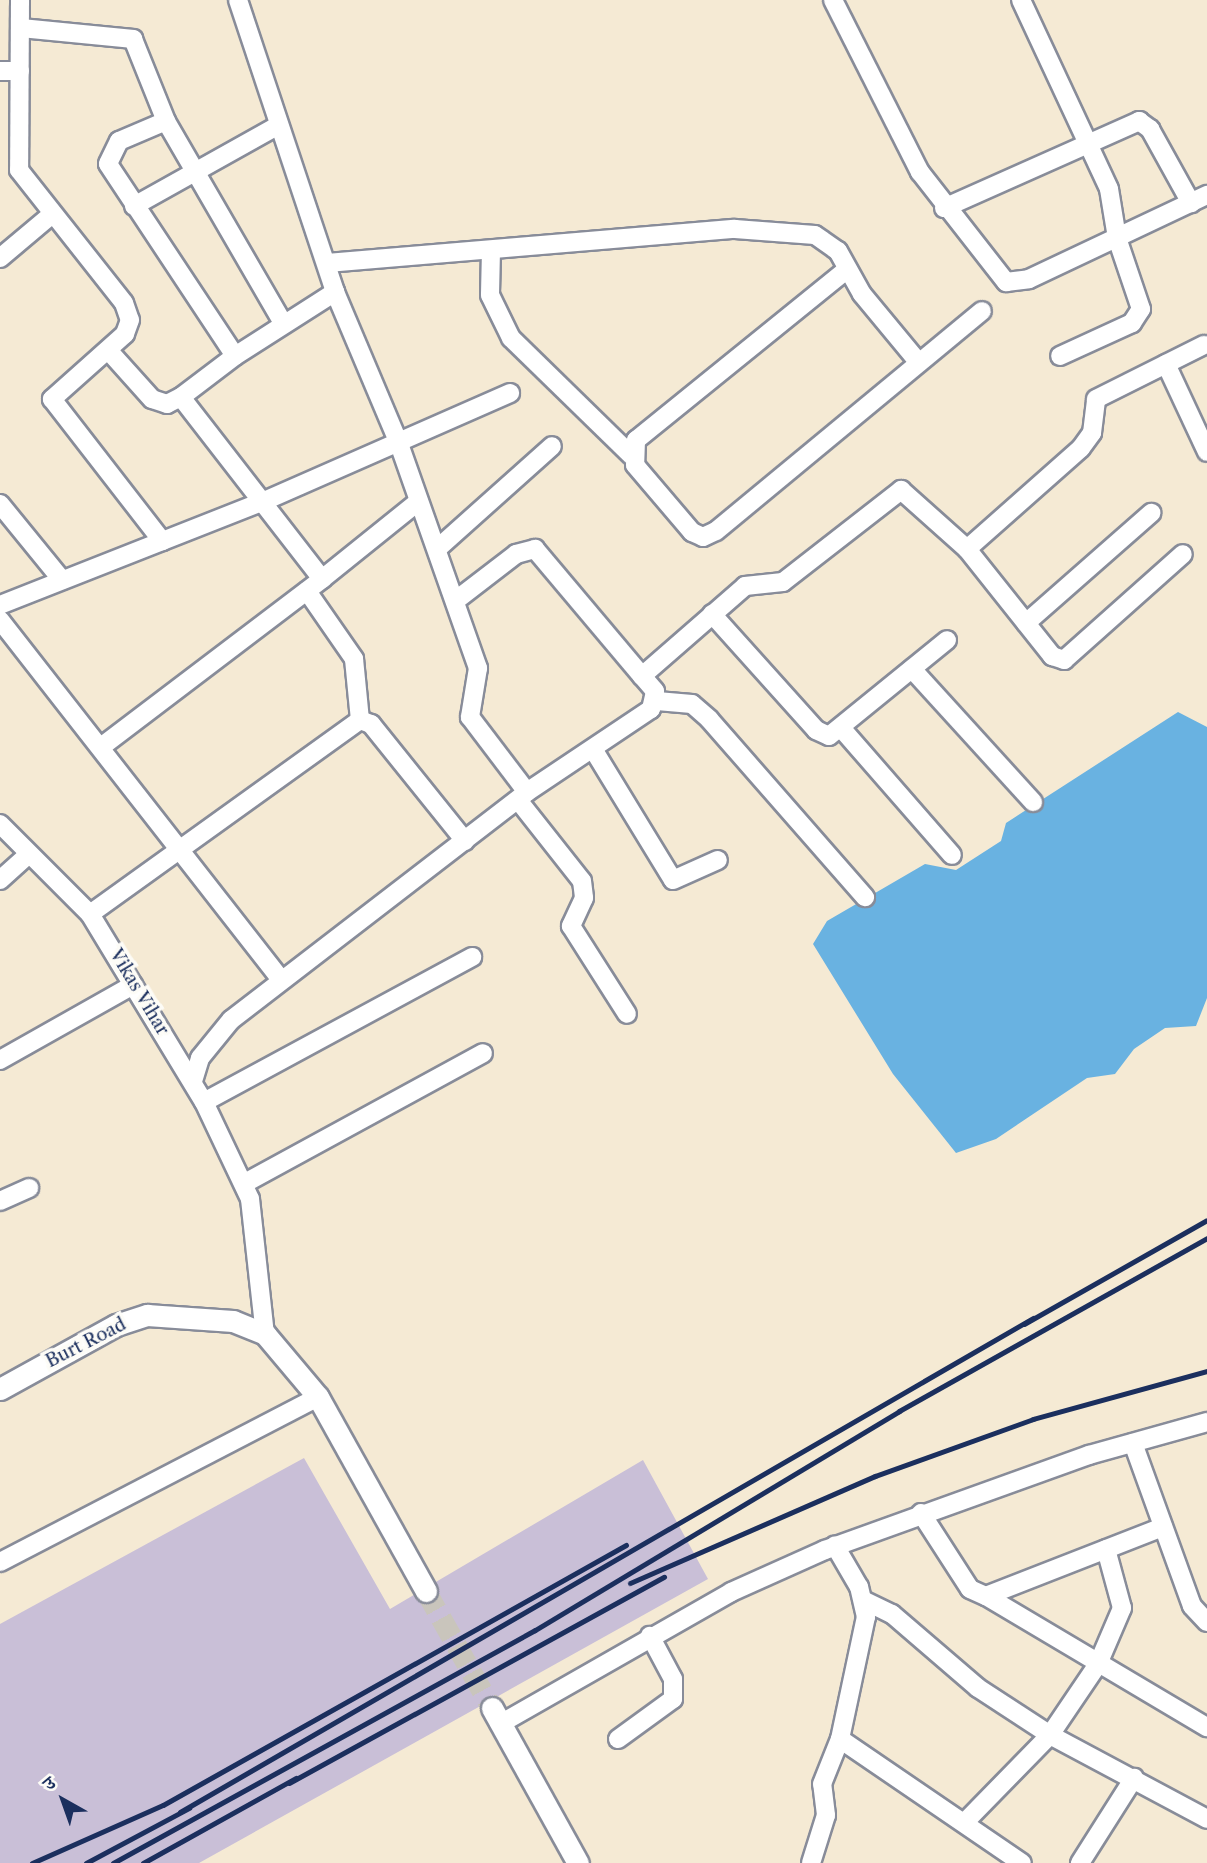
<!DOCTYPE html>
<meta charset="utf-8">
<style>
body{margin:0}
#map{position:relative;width:1207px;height:1863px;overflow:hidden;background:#f5ead4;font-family:"Libre Caslon Text","Noto Serif Devanagari",serif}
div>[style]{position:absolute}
.industrial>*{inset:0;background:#c9bfd7}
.water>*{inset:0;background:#69b2e1}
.tertiary-tunnel>*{height:21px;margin-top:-10.5px;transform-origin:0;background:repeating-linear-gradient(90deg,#c9c5bc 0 21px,transparent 0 31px)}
.roads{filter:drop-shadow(2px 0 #888c99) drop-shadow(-2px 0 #888c99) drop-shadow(0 2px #888c99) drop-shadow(0 -2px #888c99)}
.minor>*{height:18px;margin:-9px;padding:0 9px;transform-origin:9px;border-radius:9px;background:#fff}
.tertiary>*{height:21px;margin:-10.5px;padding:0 10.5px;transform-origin:10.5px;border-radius:10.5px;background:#fff}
.rail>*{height:5px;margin:-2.5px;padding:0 2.5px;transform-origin:2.5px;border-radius:2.5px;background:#1b2f5e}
span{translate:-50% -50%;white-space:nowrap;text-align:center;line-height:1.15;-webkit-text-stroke:7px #fdfcf7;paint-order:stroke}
.street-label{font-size:18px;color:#1b2f5e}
.north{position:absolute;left:28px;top:1765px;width:70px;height:70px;-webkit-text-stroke:5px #fdfcf7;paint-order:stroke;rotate:320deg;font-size:19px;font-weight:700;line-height:28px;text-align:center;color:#1b2f5e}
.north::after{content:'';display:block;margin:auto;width:24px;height:32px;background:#1b2f5e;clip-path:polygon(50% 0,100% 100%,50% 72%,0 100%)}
</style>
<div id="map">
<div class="industrial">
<div style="clip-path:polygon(304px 1458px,390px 1609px,643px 1460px,708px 1579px,199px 1863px,0 1863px,0 1624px)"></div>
</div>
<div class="water">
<div style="clip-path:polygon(1178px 712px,1207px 727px,1207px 998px,1196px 1026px,1165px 1028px,1134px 1049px,1115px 1074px,1087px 1078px,996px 1139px,956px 1153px,893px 1074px,813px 944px,827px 921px,925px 864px,956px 870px,1001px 841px,1006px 823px)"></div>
</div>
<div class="tertiary-tunnel">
<div style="left:426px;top:1591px;width:134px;rotate:60.6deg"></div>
</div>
<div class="roads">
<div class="minor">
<div style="left:20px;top:0;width:170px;rotate:90.3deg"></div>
<div style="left:19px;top:170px;width:169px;rotate:51.7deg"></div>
<div style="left:124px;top:303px;width:18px;rotate:71deg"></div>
<div style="left:130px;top:320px;width:15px;rotate:110deg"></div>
<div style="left:125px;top:334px;width:98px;rotate:138.3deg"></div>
<div style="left:52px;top:399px;width:180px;rotate:52.2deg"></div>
<div style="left:238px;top:0;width:308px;rotate:71.6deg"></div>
<div style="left:335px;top:292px;width:162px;rotate:67.1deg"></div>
<div style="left:398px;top:441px;width:241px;rotate:70.6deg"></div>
<div style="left:478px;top:668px;width:50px;rotate:99.3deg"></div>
<div style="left:470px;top:717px;width:94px;rotate:52.8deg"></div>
<div style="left:833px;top:0;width:193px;rotate:63.2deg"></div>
<div style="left:920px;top:172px;width:140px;rotate:52deg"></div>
<div style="left:1006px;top:282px;width:23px;rotate:-7deg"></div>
<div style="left:1029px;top:279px;width:197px;rotate:-25.3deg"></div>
<div style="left:1021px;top:0;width:208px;rotate:65deg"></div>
<div style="left:1109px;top:189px;width:50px;rotate:80.7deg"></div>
<div style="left:1117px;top:238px;width:75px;rotate:71.3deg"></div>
<div style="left:1141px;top:309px;width:17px;rotate:123deg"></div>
<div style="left:1132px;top:323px;width:79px;rotate:155.4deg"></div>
<div style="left:21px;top:28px;width:113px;rotate:5.6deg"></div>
<div style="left:133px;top:39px;width:88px;rotate:68.1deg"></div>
<div style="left:0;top:71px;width:20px"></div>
<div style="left:134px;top:206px;width:166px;rotate:-29.2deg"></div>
<div style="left:944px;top:208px;width:214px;rotate:-24deg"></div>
<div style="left:1139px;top:121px;width:14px;rotate:36deg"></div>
<div style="left:1150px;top:129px;width:85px;rotate:61deg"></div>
<div style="left:491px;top:250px;width:45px;rotate:91.3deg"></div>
<div style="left:490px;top:295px;width:48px;rotate:64deg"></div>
<div style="left:511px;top:338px;width:168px;rotate:44.3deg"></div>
<div style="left:0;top:258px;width:65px;rotate:-40deg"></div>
<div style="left:327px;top:263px;width:409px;rotate:-4.8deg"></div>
<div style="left:735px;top:229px;width:80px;rotate:4.3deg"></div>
<div style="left:815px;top:235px;width:28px;rotate:35deg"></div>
<div style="left:838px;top:251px;width:49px;rotate:60.8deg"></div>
<div style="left:862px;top:294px;width:89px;rotate:50.4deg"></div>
<div style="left:845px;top:271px;width:269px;rotate:141deg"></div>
<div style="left:636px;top:440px;width:25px;rotate:92deg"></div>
<div style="left:635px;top:465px;width:88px;rotate:49.6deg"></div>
<div style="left:692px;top:532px;width:12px;rotate:24deg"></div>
<div style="left:703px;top:537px;width:14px;rotate:-25deg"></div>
<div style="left:716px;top:531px;width:345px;rotate:-39.6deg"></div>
<div style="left:283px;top:323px;width:233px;rotate:-120.1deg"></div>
<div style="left:166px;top:121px;width:51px;rotate:156.9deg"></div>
<div style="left:119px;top:141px;width:25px;rotate:116deg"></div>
<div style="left:108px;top:164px;width:230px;rotate:56.5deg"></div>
<div style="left:235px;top:356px;width:119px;rotate:-32.6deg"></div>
<div style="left:108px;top:350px;width:66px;rotate:48.1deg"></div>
<div style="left:152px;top:399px;width:16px;rotate:18deg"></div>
<div style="left:167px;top:404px;width:16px;rotate:-27deg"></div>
<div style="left:1166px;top:364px;width:97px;rotate:65deg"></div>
<div style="left:0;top:504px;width:98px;rotate:50.8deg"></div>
<div style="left:437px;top:549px;width:154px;rotate:-41.8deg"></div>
<div style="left:967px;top:549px;width:137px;rotate:51.5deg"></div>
<div style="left:1052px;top:656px;width:13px;rotate:18deg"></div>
<div style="left:1064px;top:660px;width:159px;rotate:-41.7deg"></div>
<div style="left:322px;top:579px;width:124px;rotate:-38.8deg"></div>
<div style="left:307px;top:591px;width:83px;rotate:55.3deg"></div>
<div style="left:354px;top:659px;width:61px;rotate:84.4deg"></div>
<div style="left:455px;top:601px;width:77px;rotate:-37.6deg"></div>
<div style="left:516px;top:554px;width:20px;rotate:-15deg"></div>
<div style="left:535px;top:549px;width:166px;rotate:49.9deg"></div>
<div style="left:0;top:605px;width:282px;rotate:-21.5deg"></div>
<div style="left:262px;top:502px;width:271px;rotate:-23.7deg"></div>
<div style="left:712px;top:614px;width:156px;rotate:48.1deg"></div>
<div style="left:816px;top:730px;width:14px;rotate:25deg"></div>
<div style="left:829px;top:736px;width:152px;rotate:-39.1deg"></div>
<div style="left:0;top:620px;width:457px;rotate:52deg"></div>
<div style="left:1026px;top:623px;width:167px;rotate:-41.3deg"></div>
<div style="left:912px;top:669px;width:180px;rotate:47.7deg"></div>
<div style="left:657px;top:701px;width:35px;rotate:5deg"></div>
<div style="left:692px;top:704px;width:23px;rotate:41deg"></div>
<div style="left:709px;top:719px;width:237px;rotate:48.8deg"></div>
<div style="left:842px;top:729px;width:167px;rotate:48.9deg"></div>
<div style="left:101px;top:747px;width:278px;rotate:-37.2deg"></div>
<div style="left:322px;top:579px;width:230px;rotate:-127.8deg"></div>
<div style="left:181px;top:397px;width:68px;rotate:-37.2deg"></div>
<div style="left:593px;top:749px;width:153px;rotate:58.6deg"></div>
<div style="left:673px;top:880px;width:49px;rotate:-24deg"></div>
<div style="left:518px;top:800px;width:103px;rotate:51.7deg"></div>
<div style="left:582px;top:881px;width:17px;rotate:83deg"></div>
<div style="left:584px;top:898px;width:31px;rotate:115deg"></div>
<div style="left:571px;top:926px;width:104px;rotate:57.5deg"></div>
<div style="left:0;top:824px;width:127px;rotate:45deg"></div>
<div style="left:90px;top:914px;width:220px;rotate:58.8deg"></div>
<div style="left:204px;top:1102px;width:107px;rotate:64.6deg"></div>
<div style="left:250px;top:1199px;width:136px;rotate:83.7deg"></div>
<div style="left:0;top:880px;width:38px;rotate:-42deg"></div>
<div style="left:90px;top:914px;width:332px;rotate:-35.7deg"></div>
<div style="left:360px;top:720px;width:12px;rotate:20deg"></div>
<div style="left:371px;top:724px;width:150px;rotate:51.2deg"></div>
<div style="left:0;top:1060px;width:153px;rotate:-29.4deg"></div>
<div style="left:193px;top:1081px;width:24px;rotate:-73deg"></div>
<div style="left:200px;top:1058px;width:49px;rotate:-50.8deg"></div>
<div style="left:231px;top:1020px;width:374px;rotate:-37.6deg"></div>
<div style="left:527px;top:792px;width:149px;rotate:-33.8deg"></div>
<div style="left:651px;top:709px;width:18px;rotate:-77deg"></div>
<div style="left:655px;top:691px;width:20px;rotate:-131deg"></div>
<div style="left:642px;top:676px;width:137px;rotate:-41.1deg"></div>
<div style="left:745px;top:586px;width:38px;rotate:-6deg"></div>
<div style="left:783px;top:582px;width:150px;rotate:-37.9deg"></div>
<div style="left:901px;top:490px;width:89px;rotate:41.8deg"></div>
<div style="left:967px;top:549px;width:152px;rotate:-41.5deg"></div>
<div style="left:1081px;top:448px;width:19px;rotate:-54deg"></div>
<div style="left:1092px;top:433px;width:34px;rotate:-83deg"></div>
<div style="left:1096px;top:399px;width:121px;rotate:-26.6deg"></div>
<div style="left:204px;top:1102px;width:305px;rotate:-28.4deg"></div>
<div style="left:245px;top:1183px;width:271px;rotate:-28.6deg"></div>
<div style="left:0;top:1201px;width:32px;rotate:-24deg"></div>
<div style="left:1133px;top:1443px;width:173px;rotate:70.1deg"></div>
<div style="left:1192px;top:1606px;width:22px;rotate:47deg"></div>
<div style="left:921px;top:1513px;width:90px;rotate:57.2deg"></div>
<div style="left:970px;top:1589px;width:17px;rotate:24deg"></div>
<div style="left:986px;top:1596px;width:190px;rotate:-21.3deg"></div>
<div style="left:0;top:1562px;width:358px;rotate:-27.4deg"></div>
<div style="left:986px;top:1596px;width:257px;rotate:30.7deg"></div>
<div style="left:865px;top:1601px;width:30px;rotate:26deg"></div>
<div style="left:892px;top:1614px;width:113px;rotate:40.7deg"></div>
<div style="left:978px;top:1688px;width:86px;rotate:33.1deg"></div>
<div style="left:1050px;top:1735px;width:178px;rotate:28.1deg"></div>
<div style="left:500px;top:1724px;width:266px;rotate:-29.7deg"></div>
<div style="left:731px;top:1592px;width:103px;rotate:-24.1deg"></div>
<div style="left:825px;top:1550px;width:281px;rotate:-19.8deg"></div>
<div style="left:1089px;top:1455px;width:123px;rotate:-15.6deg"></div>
<div style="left:618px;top:1739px;width:68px;rotate:-36deg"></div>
<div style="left:673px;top:1699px;width:20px;rotate:-90deg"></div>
<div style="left:673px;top:1679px;width:49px;rotate:-118.1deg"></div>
<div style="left:840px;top:1739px;width:220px;rotate:34.3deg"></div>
<div style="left:965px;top:1822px;width:122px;rotate:-45.7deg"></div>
<div style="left:1050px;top:1735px;width:86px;rotate:-55.9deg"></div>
<div style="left:1098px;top:1664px;width:61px;rotate:-66.8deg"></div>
<div style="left:1122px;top:1608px;width:61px;rotate:-105.2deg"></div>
<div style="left:811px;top:1863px;width:50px;rotate:-72.6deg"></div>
<div style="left:826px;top:1815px;width:31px;rotate:-97deg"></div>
<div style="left:822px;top:1784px;width:48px;rotate:-68.2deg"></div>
<div style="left:840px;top:1739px;width:125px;rotate:-78deg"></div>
<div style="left:866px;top:1617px;width:31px;rotate:-103deg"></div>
<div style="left:859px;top:1587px;width:48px;rotate:-120.3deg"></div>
<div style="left:1080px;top:1863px;width:101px;rotate:-57.6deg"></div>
</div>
<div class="tertiary">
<div style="left:0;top:1389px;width:132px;rotate:-28.9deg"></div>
<div style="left:116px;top:1325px;width:33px;rotate:-18deg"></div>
<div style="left:147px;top:1315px;width:86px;rotate:4deg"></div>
<div style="left:233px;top:1321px;width:35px;rotate:22deg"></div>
<div style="left:265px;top:1334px;width:82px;rotate:49.9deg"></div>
<div style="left:318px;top:1397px;width:222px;rotate:60.9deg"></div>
<div style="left:492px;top:1708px;width:177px;rotate:61deg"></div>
</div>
</div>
<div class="rail">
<div style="left:1024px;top:1324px;width:210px;rotate:-29.6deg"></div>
<div style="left:630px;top:1583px;width:267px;rotate:-23.6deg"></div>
<div style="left:875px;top:1476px;width:168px;rotate:-19.8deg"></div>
<div style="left:1033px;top:1419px;width:180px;rotate:-15.4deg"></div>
<div style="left:289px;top:1783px;width:428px;rotate:-28.8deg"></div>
<div style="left:180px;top:1812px;width:986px;rotate:-30.08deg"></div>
<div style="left:32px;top:1863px;width:143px;rotate:-23.9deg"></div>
<div style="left:163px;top:1805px;width:531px;rotate:-29.32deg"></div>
<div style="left:86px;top:1863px;width:117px;rotate:-28.1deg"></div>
<div style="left:113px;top:1863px;width:482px;rotate:-28.9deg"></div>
<div style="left:535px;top:1630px;width:425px;rotate:-31deg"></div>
<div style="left:899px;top:1411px;width:353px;rotate:-29.3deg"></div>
<div style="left:143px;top:1863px;width:175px;rotate:-29.1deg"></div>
</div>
<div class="street-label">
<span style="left:139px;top:992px;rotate:59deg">Vikas Vihar</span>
<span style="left:86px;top:1343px;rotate:-27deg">Burt Road</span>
</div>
<div class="north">उ</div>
</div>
